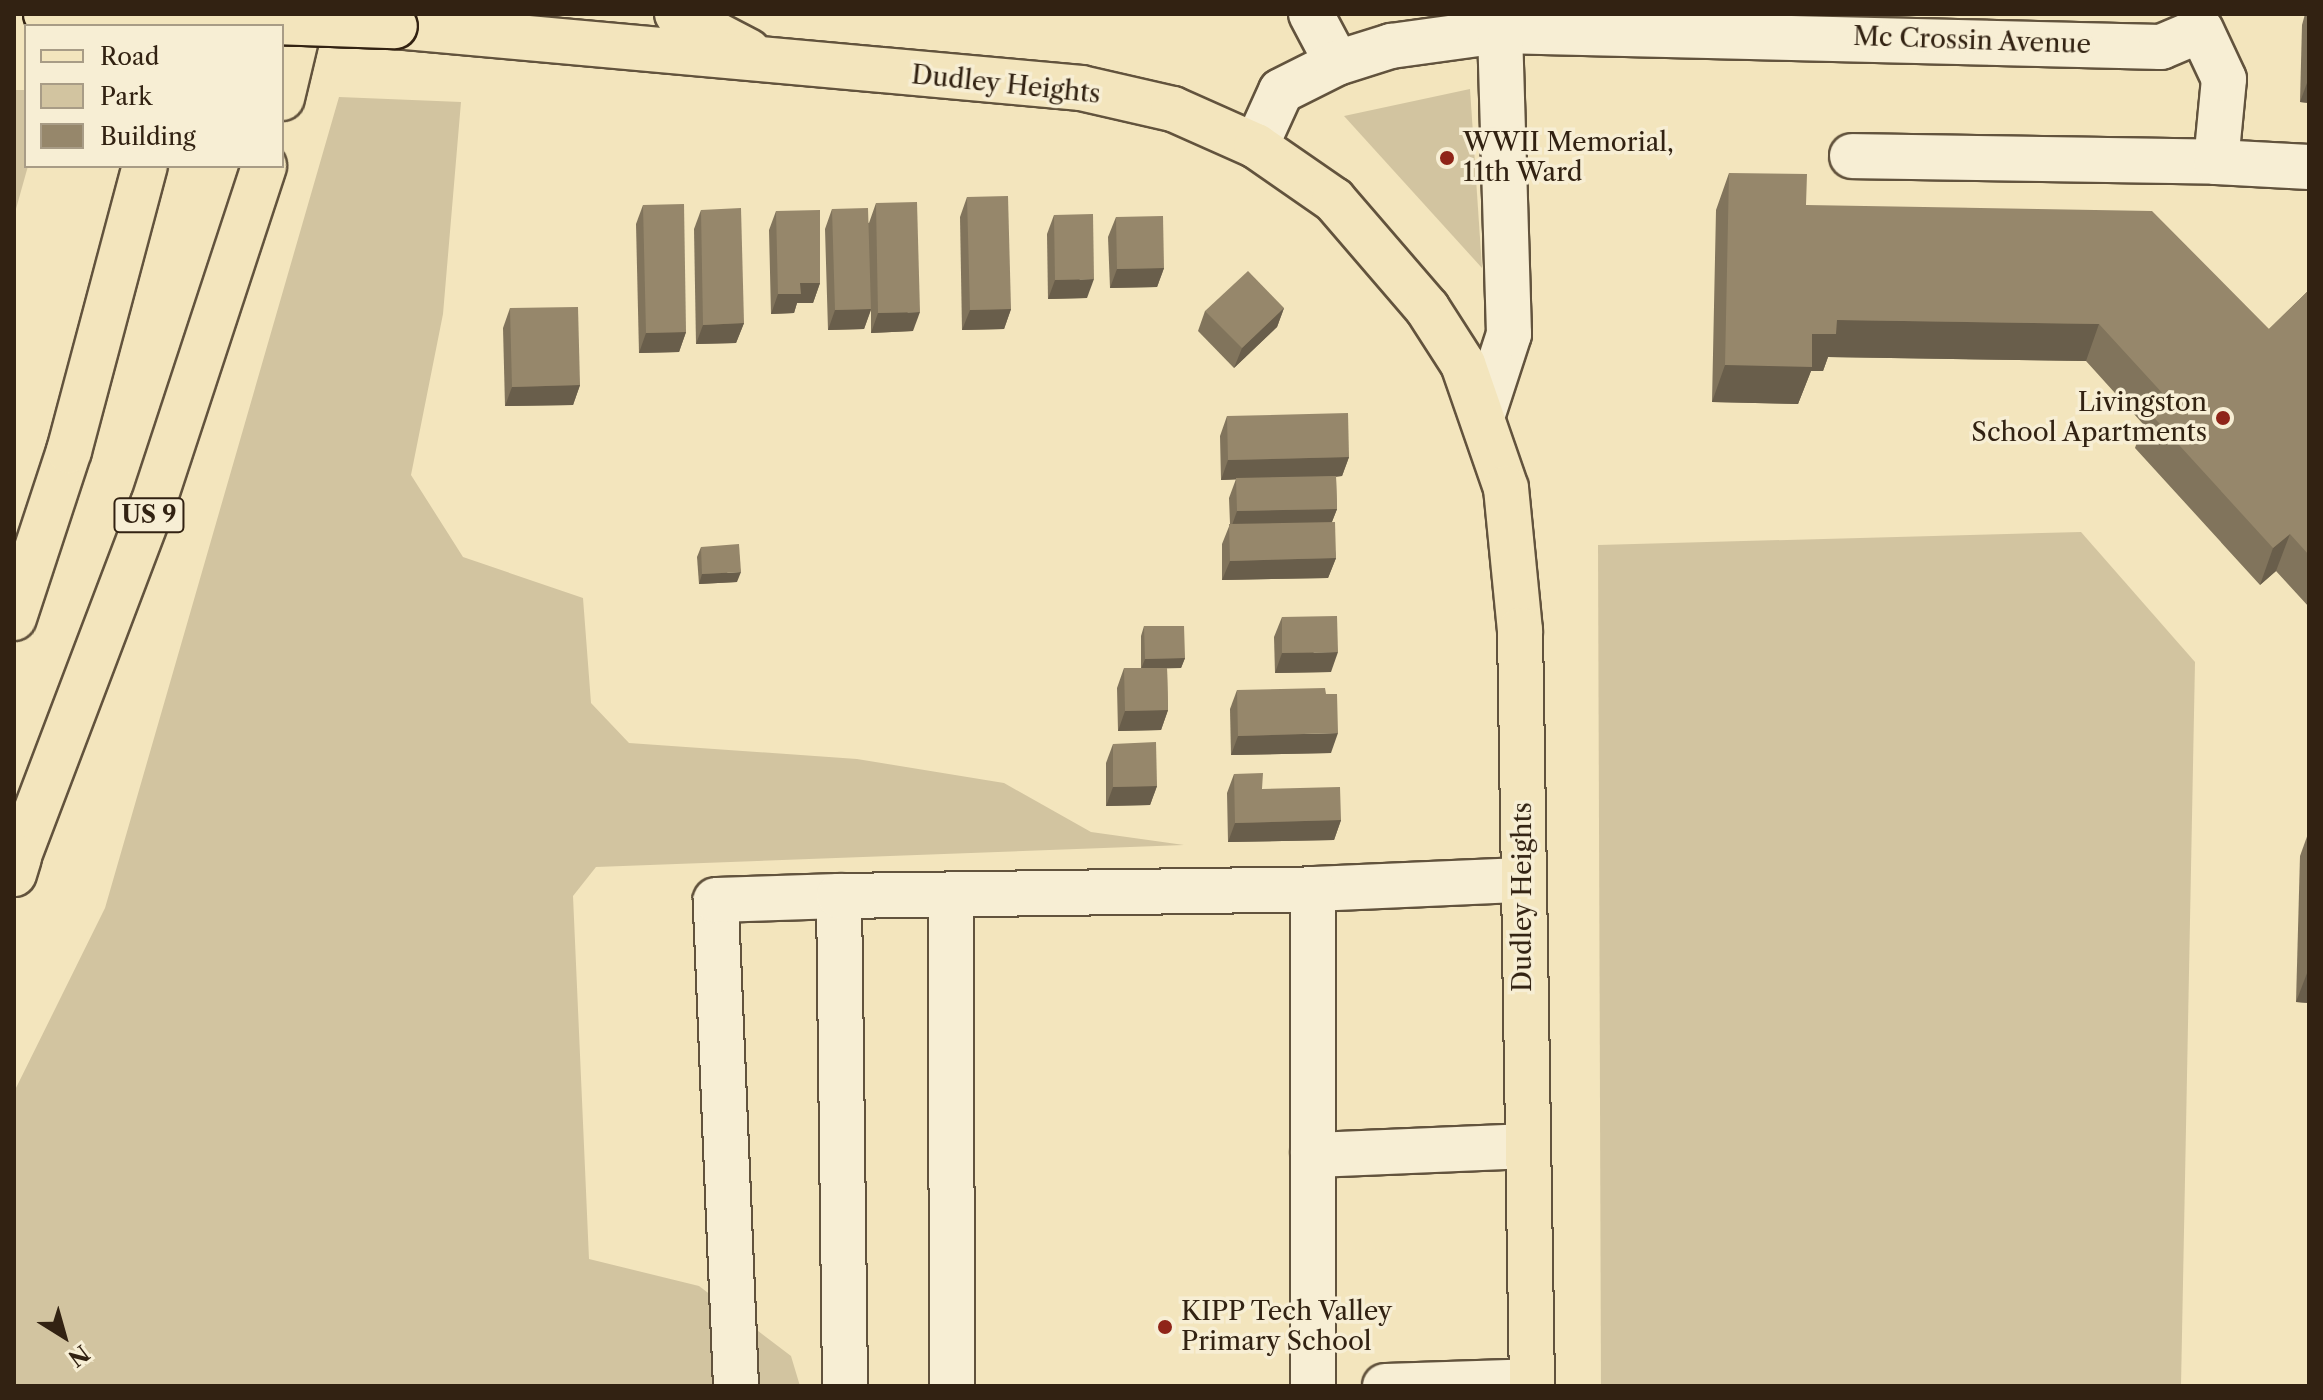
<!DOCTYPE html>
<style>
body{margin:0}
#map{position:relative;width:2323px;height:1400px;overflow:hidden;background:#f3e5bd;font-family:"Libre Caslon Text",serif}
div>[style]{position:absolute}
.green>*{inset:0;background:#d2c4a0}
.roads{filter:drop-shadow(2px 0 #62533d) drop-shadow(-2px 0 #62533d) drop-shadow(0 2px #62533d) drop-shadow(0 -2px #62533d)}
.minor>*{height:44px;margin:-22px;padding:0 22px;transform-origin:22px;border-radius:22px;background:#f7eed4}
.major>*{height:44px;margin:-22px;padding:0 22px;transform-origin:22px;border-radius:22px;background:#f3e5bd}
.highway>*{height:44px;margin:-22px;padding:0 22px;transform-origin:22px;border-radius:22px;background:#f3e5bd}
.bridges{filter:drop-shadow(2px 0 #322212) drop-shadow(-2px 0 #322212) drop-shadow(0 2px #322212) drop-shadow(0 -2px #322212)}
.major-bridge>*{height:44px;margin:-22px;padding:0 22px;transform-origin:22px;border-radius:22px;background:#f3e5bd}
.wall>*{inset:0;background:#81745c}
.shaded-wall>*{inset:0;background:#695e4b}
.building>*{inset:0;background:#96876b}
.dots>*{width:22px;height:22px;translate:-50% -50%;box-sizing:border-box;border:4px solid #f7eed4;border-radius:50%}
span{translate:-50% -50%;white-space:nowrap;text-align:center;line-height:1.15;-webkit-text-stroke:7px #f7eed4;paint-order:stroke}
.shield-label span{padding:2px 6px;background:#f7eed4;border:2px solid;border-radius:6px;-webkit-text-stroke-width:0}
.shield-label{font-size:24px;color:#322212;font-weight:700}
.street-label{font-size:26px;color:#322212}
.poi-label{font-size:26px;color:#322212}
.left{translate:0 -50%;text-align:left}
.right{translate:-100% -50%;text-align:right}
.frame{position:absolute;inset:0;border:16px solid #322212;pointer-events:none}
.legend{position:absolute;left:24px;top:24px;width:260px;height:144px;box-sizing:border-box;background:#f7eed4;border:2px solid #a89c86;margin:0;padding:10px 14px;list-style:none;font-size:24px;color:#322212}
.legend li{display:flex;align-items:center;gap:16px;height:40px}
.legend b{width:40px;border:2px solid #a89c86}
.north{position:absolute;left:24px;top:1296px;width:80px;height:80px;-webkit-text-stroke:6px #f7eed4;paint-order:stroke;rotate:143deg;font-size:22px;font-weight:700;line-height:32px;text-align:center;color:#322212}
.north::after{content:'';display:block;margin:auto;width:28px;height:36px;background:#322212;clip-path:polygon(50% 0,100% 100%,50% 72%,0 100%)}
</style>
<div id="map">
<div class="green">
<div style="clip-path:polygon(1470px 89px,1482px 268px,1344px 116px)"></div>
<div style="clip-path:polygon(14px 90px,26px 90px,28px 166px,14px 216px)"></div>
<div style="clip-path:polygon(339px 97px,461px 102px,443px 314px,411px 475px,463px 557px,583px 598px,591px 703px,629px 743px,857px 759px,1004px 783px,1091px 832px,1184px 845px,596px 867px,573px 896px,589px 1259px,699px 1286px,791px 1356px,800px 1386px,14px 1386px,14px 1092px,105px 908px)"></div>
<div style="clip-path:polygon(2081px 532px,2195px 662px,2181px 1386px,1601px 1386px,1598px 545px)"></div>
</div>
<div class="roads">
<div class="minor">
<div style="left:1311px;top:14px;width:55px;rotate:62deg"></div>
<div style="left:1256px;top:146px;width:60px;rotate:-65.6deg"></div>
<div style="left:1281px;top:91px;width:63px;rotate:-26.6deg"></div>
<div style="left:1337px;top:63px;width:57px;rotate:-17.5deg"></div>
<div style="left:1391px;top:46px;width:110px;rotate:-7.8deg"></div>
<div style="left:1500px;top:31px;width:661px;rotate:1.39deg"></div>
<div style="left:2161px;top:47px;width:43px;rotate:-23deg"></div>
<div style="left:1852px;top:156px;width:364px;rotate:0.9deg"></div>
<div style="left:2216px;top:162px;width:83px;rotate:-84.5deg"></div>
<div style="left:2224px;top:79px;width:54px;rotate:-115.1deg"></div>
<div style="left:2216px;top:162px;width:93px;rotate:3.1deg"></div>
<div style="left:1484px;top:411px;width:81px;rotate:-72deg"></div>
<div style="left:1509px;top:334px;width:303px;rotate:-91.7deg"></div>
<div style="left:1313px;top:889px;width:210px;rotate:-2.5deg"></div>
<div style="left:951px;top:895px;width:491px;rotate:89.9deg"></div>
<div style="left:1313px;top:1155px;width:212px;rotate:-2.4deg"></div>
<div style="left:736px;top:1386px;width:486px;rotate:-92.4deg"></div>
<div style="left:716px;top:900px;width:123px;rotate:-1.9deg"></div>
<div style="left:845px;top:1386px;width:490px;rotate:-90.7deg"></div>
<div style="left:839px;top:896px;width:474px;rotate:-0.8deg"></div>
<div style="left:1313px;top:889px;width:497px;rotate:90deg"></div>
<div style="left:1385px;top:1386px;width:147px;rotate:-1.9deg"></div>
</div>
<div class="major">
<div style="left:677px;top:14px;width:80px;rotate:27.5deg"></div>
<div style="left:395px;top:26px;width:689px;rotate:5.16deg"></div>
<div style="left:1081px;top:88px;width:94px;rotate:12.9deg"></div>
<div style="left:1173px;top:109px;width:91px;rotate:24deg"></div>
<div style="left:1256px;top:146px;width:95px;rotate:34.7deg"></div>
<div style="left:1334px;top:200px;width:143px;rotate:49.3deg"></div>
<div style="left:1427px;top:308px;width:67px;rotate:57.3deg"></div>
<div style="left:1463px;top:364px;width:131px;rotate:70.9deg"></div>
<div style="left:1506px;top:488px;width:143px;rotate:84.4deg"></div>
<div style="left:1520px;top:630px;width:756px;rotate:89.09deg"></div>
<div style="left:282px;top:98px;width:86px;rotate:-76.6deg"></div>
<div style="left:14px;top:618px;width:176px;rotate:-71.8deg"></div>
<div style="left:69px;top:451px;width:295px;rotate:-75.1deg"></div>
<div style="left:14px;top:869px;width:391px;rotate:-69.2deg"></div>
<div style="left:153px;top:504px;width:356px;rotate:-71.8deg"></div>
</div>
<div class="highway">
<div style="left:14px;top:874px;width:17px;rotate:-73deg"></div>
</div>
</div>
<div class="bridges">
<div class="major-bridge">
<div style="left:46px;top:14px;width:349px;rotate:2deg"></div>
</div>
</div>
<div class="wall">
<div style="clip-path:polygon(2305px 14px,2309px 14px,2309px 103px,2300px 102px,2302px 25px)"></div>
<div style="clip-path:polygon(1729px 173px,1806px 205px,2269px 329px,2309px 290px,2309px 607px,2276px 571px,2260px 585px,2135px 448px,2143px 424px,2086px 361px,1828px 357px,1823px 371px,1811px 371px,1798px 404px,1712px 402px,1716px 210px)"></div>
<div style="clip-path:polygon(967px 197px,1011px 309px,1004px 329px,962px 330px,960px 217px)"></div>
<div style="clip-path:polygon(876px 203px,913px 331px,871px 333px,871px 310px,864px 329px,828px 330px,825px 229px,832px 209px,869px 223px)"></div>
<div style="clip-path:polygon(643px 205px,686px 332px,679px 352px,639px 353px,636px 224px)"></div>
<div style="clip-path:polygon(701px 210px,744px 323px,736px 343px,696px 344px,694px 229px)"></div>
<div style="clip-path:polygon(776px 211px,820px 283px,813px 303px,797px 303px,794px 313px,771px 314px,769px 230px)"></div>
<div style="clip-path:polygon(1054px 215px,1087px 298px,1048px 299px,1047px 234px)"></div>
<div style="clip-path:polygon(1116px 217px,1164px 268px,1157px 287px,1110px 288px,1108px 237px)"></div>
<div style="clip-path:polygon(510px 308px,580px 385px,573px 405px,505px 406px,503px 328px)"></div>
<div style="clip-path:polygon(1284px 308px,1277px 327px,1234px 368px,1198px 331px,1205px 311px)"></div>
<div style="clip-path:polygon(1227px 416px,1349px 457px,1342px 476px,1336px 477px,1337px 509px,1332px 522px,1336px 558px,1328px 578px,1222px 580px,1222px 544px,1230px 524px,1229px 498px,1236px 479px,1221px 480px,1220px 436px)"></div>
<div style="clip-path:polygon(701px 547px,737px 582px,699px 584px,697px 557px)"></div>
<div style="clip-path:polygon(1282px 617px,1331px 672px,1275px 673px,1274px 637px)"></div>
<div style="clip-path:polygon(1144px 626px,1185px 658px,1181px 668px,1167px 668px,1168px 710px,1161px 730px,1118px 731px,1117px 688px,1124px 668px,1141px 668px,1141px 636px)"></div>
<div style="clip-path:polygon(1237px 690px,1331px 753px,1231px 755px,1230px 709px)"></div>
<div style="clip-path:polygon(1113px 744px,1157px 786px,1150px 805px,1106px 806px,1106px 763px)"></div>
<div style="clip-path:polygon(1234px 774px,1262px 789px,1341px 820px,1334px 840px,1228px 842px,1227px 793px)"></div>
<div style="clip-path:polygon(2309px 831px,2309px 1003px,2296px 1002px,2300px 856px)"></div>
</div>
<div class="shaded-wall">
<div style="clip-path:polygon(2307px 83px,2309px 83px,2309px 103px,2300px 102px)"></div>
<div style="clip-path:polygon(1164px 268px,1157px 287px,1110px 288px,1117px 269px)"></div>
<div style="clip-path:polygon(1094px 279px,1087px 298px,1048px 299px,1055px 280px)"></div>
<div style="clip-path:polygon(800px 283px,820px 283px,813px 303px,797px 303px,794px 313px,771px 314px,778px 294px)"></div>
<div style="clip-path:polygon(1284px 308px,1277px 327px,1234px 368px,1242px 348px)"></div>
<div style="clip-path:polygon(871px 309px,864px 329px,828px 330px,835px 310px)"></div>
<div style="clip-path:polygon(1011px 309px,1004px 329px,962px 330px,970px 310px)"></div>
<div style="clip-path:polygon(920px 312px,913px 331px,871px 333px,878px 313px)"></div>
<div style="clip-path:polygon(1837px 320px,2099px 324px,2086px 361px,1828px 357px,1823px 371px,1811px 371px,1798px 404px,1712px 402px,1725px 365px,1812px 334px)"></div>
<div style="clip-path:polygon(744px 323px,736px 343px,696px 344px,703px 325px)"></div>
<div style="clip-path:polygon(686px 332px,679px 352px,639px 353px,646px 333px)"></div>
<div style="clip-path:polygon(580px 385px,573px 405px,505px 406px,512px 387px)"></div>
<div style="clip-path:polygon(1349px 457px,1342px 476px,1221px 480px,1228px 460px)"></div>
<div style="clip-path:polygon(1337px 509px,1329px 529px,1230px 531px,1237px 511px)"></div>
<div style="clip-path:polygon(2290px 534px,2276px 571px,2260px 585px,2273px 548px)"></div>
<div style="clip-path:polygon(1336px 558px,1328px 578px,1222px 580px,1230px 561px)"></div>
<div style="clip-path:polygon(741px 572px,737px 582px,699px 584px,702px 574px)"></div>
<div style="clip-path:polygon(1338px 652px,1331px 672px,1275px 673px,1282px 653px)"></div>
<div style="clip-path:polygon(1185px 658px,1181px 668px,1141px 669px,1145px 659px)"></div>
<div style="clip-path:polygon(1168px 710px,1161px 730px,1118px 731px,1125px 711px)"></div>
<div style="clip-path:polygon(1338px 733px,1331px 753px,1231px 755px,1238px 736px)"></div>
<div style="clip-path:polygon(1157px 786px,1150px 805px,1106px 806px,1113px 787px)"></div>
<div style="clip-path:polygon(1341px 820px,1334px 840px,1228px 842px,1235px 823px)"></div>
<div style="clip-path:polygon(2309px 968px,2309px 1003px,2296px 1002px)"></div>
</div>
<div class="building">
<div style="clip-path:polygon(2308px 14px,2309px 14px,2309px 83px,2307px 83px)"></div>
<div style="clip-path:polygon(1729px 173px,1807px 174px,1806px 205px,2152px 211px,2269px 329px,2309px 290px,2309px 555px,2290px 534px,2273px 548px,2148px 411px,2165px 396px,2099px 324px,1837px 320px,1836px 334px,1812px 334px,1812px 367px,1725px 365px)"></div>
<div style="clip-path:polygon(1008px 196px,1011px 309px,970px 310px,967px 197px)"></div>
<div style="clip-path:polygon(917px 202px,920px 312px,878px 313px,876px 203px)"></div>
<div style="clip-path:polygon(684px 204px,686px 332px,646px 333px,643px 205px)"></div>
<div style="clip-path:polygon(741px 208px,744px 323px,703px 325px,701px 210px)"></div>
<div style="clip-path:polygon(868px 208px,871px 309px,835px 310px,832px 209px)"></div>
<div style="clip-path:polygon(820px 210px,820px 283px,800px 283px,801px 294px,778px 294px,776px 211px)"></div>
<div style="clip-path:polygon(1093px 214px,1094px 279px,1055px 280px,1054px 215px)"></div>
<div style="clip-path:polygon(1163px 216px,1164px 268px,1117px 269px,1116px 217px)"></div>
<div style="clip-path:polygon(1248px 271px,1284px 308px,1242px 348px,1205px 311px)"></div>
<div style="clip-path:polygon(578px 307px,580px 385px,512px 387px,510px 308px)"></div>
<div style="clip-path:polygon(1348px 413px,1349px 457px,1228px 460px,1227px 416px)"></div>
<div style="clip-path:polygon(1336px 476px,1337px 509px,1237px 511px,1236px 478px)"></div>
<div style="clip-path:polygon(1335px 522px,1336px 558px,1230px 561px,1229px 524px)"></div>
<div style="clip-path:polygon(739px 544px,741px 572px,702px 574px,701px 547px)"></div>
<div style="clip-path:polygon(1337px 616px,1338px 652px,1282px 653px,1282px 617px)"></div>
<div style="clip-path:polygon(1144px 626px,1184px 626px,1185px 658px,1145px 659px)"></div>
<div style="clip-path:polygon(1124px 668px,1167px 668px,1168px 710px,1125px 711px)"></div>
<div style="clip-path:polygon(1325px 688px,1326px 694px,1337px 694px,1338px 733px,1238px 736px,1237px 690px)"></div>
<div style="clip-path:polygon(1156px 742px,1157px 786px,1113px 787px,1113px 744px)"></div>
<div style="clip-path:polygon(1263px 773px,1262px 789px,1340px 787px,1341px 820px,1235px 823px,1234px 774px)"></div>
</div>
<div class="dots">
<div style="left:1447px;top:158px;background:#8f2418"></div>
<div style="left:2223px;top:418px;background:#8f2418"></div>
<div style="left:1165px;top:1327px;background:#8f2418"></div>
</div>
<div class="shield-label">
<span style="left:149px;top:515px">US 9</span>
</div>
<div class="street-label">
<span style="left:1972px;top:41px;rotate:2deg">Mc Crossin Avenue</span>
<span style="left:1006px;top:85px;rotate:6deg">Dudley Heights</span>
<span style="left:1523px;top:897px;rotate:-90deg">Dudley Heights</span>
</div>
<div class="poi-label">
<span class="left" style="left:1463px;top:158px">WWII Memorial,<br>11th Ward</span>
<span class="right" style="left:2207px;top:418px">Livingston<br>School Apartments</span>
<span class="left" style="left:1181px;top:1327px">KIPP Tech Valley<br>Primary School</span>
</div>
<div class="frame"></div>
<ul class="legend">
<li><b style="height:10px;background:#f3e5bd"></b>Road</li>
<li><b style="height:22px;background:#d2c4a0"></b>Park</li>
<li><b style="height:22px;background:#96876b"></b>Building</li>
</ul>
<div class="north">N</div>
</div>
